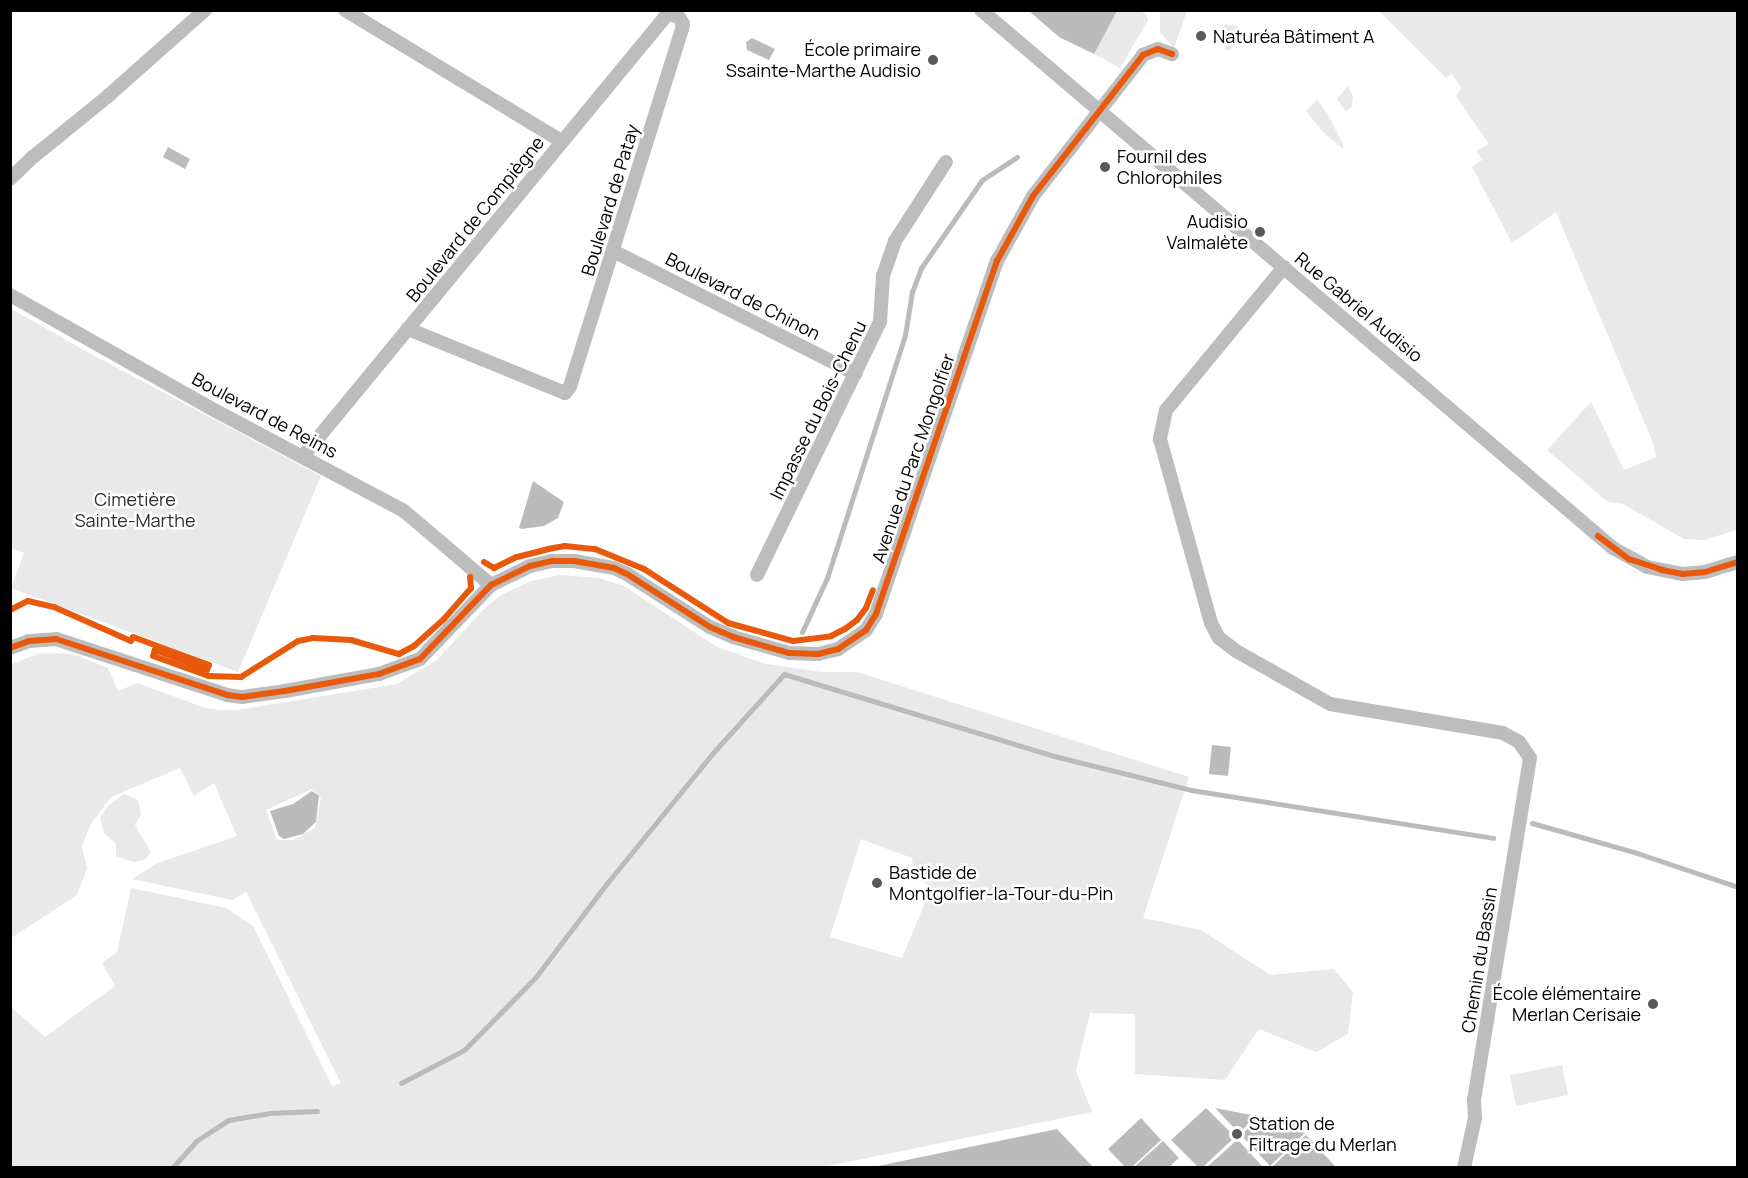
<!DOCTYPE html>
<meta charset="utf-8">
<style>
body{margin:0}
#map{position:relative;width:1748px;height:1178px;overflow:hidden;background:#fff;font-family:Manrope,sans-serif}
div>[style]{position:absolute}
.green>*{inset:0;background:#e9e9e9}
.water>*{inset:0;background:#bbb}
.stream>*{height:5px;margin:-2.5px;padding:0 2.5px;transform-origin:2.5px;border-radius:2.5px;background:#bbb}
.minor>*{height:14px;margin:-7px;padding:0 7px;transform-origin:7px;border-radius:7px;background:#bdbdbd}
.cycleway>*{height:6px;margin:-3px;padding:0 3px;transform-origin:3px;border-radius:3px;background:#e8590c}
.dots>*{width:16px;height:16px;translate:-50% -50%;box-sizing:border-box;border:3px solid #fff;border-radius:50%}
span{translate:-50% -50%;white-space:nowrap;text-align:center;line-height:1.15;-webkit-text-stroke:5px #fff;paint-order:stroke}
.poi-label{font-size:18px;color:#000}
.left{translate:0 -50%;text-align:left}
.right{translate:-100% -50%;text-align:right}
.street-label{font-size:18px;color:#000}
.park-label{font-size:18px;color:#2e2e2e}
.frame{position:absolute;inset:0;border:12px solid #000;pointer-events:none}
</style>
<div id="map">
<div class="green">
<div style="clip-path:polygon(1117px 11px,1139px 11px,1146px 14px,1148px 20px,1120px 68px,1094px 54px)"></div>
<div style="clip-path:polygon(1160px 11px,1187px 11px,1174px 48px,1160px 32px)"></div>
<div style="clip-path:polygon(1379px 11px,1737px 11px,1737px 530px,1704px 540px,1684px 539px,1623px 504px,1608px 502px,1547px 450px,1591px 402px,1624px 470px,1656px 457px,1654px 445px,1556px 212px,1512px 243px,1472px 167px,1482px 160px,1476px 151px,1489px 144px,1456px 96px,1461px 88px,1452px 74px,1446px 78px)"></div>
<div style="clip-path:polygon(1225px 24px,1237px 26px,1241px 37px,1230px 50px,1223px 49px,1225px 41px,1221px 40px)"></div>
<div style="clip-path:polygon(1348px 86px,1353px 96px,1352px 106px,1346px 112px,1337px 99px)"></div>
<div style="clip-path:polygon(1317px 100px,1327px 113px,1343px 144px,1343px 149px,1323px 132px,1306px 111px)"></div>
<div style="clip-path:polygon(10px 308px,89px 353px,321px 476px,238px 672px,11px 588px,24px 553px,11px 548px)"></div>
<div style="clip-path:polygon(evenodd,560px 575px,599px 578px,624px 586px,717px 647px,766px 664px,822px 672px,857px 672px,1189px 777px,1143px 918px,1201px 930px,1270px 975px,1334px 969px,1353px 992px,1348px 1034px,1316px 1052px,1259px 1029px,1225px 1080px,1135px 1074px,1135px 1014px,1090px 1013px,1076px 1071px,1092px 1112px,823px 1167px,11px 1168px,11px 1007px,45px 1037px,115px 986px,102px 963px,117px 952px,131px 888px,226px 908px,253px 926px,332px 1086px,341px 1083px,246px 892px,232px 900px,132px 879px,157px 863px,237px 836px,214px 783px,194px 796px,180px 768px,111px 797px,91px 824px,82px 846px,87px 869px,77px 895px,11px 938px,10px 665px,37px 654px,63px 653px,78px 656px,108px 668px,118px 691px,138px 683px,205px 708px,221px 710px,237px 710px,397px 684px,437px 660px,482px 611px,499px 596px,531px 581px,560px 575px,312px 789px,321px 798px,315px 828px,293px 840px,277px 840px,266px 810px,312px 789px,560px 575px,861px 839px,912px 858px,914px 878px,932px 886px,902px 958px,830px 937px,861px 839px)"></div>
<div style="clip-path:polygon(124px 794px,138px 800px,141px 814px,135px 825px,151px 852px,145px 860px,134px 862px,116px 856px,116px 844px,104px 833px,100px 818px,109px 805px)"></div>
<div style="clip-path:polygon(1562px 1065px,1568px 1095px,1516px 1106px,1510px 1075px)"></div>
</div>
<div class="water">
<div style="clip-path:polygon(1029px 11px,1117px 11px,1094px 54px,1059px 37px)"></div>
<div style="clip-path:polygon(752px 38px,775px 49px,769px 60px,747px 50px,746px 42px)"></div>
<div style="clip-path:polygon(168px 147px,190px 159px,185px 169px,163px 157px)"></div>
<div style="clip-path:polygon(533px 481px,564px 502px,558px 518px,544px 526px,522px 529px,519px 528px)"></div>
<div style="clip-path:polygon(1212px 745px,1231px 747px,1228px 776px,1209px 774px)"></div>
<div style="clip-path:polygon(312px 791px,319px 796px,316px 822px,303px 834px,284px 839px,279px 836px,270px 811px,293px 804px)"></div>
<div style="clip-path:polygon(1206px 1108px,1235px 1137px,1203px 1167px,1198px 1167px,1171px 1140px)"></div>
<div style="clip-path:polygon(1215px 1108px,1257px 1116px,1239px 1133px)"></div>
<div style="clip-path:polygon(1261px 1116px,1295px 1124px,1305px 1133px,1270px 1166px,1241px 1135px)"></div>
<div style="clip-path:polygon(1141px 1118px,1161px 1140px,1132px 1167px,1125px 1167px,1108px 1149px)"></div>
<div style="clip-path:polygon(1057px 1129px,1093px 1167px,873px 1167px)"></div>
<div style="clip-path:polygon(1306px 1135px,1335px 1166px,1272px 1167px)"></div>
<div style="clip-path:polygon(1237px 1139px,1263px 1167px,1207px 1167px,1237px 1140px)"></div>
<div style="clip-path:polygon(1163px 1141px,1179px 1158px,1169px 1167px,1134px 1167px)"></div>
</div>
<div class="stream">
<div style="left:802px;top:632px;width:60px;rotate:-65.2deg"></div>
<div style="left:827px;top:578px;width:255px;rotate:-72.2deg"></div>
<div style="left:905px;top:335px;width:44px;rotate:-80.8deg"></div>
<div style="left:912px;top:292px;width:26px;rotate:-69deg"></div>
<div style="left:921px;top:268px;width:107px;rotate:-55.3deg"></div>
<div style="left:982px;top:180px;width:42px;rotate:-33.3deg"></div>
<div style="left:1532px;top:823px;width:109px;rotate:15.9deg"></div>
<div style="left:1637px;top:853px;width:107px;rotate:18.6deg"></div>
<div style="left:401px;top:1083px;width:71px;rotate:-27.6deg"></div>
<div style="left:464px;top:1050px;width:101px;rotate:-45.4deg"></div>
<div style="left:535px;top:978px;width:121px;rotate:-52.8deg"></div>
<div style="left:608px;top:882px;width:165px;rotate:-50.9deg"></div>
<div style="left:712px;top:754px;width:108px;rotate:-48deg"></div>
<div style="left:784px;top:674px;width:282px;rotate:16.9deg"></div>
<div style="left:1054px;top:756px;width:141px;rotate:13.9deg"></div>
<div style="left:1191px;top:790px;width:306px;rotate:9deg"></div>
<div style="left:172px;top:1168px;width:36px;rotate:-48deg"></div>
<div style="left:196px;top:1141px;width:38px;rotate:-33deg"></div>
<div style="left:228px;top:1120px;width:43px;rotate:-9.5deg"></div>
<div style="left:270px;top:1113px;width:47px;rotate:-2.4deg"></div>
</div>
<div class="minor">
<div style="left:345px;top:10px;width:253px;rotate:31.2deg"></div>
<div style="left:981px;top:10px;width:830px;rotate:40.41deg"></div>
<div style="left:1613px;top:548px;width:39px;rotate:29deg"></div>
<div style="left:1647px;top:567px;width:37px;rotate:11deg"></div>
<div style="left:1683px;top:574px;width:22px;rotate:-5deg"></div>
<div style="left:1705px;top:572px;width:34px;rotate:-17deg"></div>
<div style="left:10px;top:179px;width:32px;rotate:-44deg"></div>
<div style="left:33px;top:157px;width:97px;rotate:-39.1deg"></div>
<div style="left:108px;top:96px;width:130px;rotate:-41.6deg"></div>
<div style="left:613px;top:251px;width:272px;rotate:26.8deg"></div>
<div style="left:1284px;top:267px;width:185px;rotate:129.5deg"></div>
<div style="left:1166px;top:410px;width:30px;rotate:102deg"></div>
<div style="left:1160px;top:439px;width:191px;rotate:74.5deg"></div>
<div style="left:1211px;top:623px;width:17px;rotate:62deg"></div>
<div style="left:1219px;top:638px;width:21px;rotate:37deg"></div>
<div style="left:1236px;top:651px;width:108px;rotate:29.4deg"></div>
<div style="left:1330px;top:704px;width:175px;rotate:9.5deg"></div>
<div style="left:1503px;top:733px;width:18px;rotate:29deg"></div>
<div style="left:1519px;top:742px;width:19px;rotate:55deg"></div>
<div style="left:1530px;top:758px;width:347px;rotate:99.3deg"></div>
<div style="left:1474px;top:1100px;width:18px;rotate:87deg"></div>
<div style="left:1475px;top:1118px;width:51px;rotate:102.4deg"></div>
<div style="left:10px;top:295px;width:236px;rotate:29.4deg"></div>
<div style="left:216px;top:411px;width:213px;rotate:28deg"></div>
<div style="left:404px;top:511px;width:114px;rotate:40.4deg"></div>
<div style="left:304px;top:455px;width:568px;rotate:-50.5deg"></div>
<div style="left:665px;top:17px;width:5px;rotate:-37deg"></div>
<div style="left:669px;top:14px;width:10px;rotate:17deg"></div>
<div style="left:679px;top:17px;width:8px;rotate:60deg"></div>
<div style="left:683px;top:24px;width:5px;rotate:101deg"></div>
<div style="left:682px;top:29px;width:375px;rotate:107.4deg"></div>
<div style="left:570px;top:387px;width:8px;rotate:130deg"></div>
<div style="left:565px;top:393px;width:170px;rotate:-157.8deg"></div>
<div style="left:757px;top:575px;width:281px;rotate:-64.1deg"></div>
<div style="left:880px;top:322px;width:46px;rotate:-86.3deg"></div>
<div style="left:883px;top:276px;width:37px;rotate:-71deg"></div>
<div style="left:895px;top:241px;width:94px;rotate:-57.2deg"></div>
<div style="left:10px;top:648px;width:20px;rotate:-20deg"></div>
<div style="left:29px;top:641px;width:27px;rotate:-4deg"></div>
<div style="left:56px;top:639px;width:180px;rotate:18.1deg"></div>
<div style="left:227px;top:695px;width:15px;rotate:8deg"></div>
<div style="left:242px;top:697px;width:43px;rotate:-7.9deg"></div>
<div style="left:285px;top:691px;width:96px;rotate:-10.3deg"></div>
<div style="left:379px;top:674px;width:44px;rotate:-20.1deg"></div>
<div style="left:420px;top:659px;width:103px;rotate:-46.2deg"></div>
<div style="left:491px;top:585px;width:43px;rotate:-26deg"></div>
<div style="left:530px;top:566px;width:23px;rotate:-13deg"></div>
<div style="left:552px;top:561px;width:22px"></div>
<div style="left:574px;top:561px;width:41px;rotate:9.9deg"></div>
<div style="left:614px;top:568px;width:14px;rotate:25deg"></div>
<div style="left:627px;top:574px;width:98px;rotate:32.6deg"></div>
<div style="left:710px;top:627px;width:25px;rotate:23deg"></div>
<div style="left:733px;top:637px;width:58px;rotate:15.9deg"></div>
<div style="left:789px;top:653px;width:29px;rotate:2deg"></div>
<div style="left:818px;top:654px;width:21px;rotate:-14deg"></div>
<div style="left:838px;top:649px;width:34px;rotate:-34deg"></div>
<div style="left:866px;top:630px;width:19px;rotate:-58deg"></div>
<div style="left:876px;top:614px;width:373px;rotate:-71.1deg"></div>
<div style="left:997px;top:261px;width:74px;rotate:-61deg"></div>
<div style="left:1033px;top:196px;width:179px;rotate:-52deg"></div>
<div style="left:1143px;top:55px;width:16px;rotate:-22deg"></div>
<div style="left:1158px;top:49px;width:15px;rotate:20deg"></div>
</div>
<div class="cycleway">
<div style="left:1598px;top:536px;width:39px;rotate:37deg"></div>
<div style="left:1629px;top:559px;width:35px;rotate:18deg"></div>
<div style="left:1662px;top:570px;width:21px;rotate:11deg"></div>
<div style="left:1683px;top:574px;width:22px;rotate:-5deg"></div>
<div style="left:1705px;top:572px;width:34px;rotate:-17deg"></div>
<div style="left:484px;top:562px;width:12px;rotate:31deg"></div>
<div style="left:494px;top:568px;width:25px;rotate:-26deg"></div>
<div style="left:517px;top:557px;width:32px;rotate:-14deg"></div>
<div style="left:548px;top:549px;width:17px;rotate:-10deg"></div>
<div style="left:565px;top:546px;width:30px;rotate:6deg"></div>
<div style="left:595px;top:549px;width:53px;rotate:22.2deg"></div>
<div style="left:644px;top:569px;width:100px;rotate:32.7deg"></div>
<div style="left:728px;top:623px;width:67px;rotate:15.5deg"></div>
<div style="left:793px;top:641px;width:38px;rotate:-7deg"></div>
<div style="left:831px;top:636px;width:16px;rotate:-27deg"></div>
<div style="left:845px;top:629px;width:15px;rotate:-37deg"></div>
<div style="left:857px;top:620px;width:15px;rotate:-53deg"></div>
<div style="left:866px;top:608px;width:19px;rotate:-69deg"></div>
<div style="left:10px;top:610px;width:20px;rotate:-27deg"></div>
<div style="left:28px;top:601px;width:27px;rotate:13deg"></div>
<div style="left:54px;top:607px;width:84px;rotate:23.8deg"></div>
<div style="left:131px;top:641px;width:4px;rotate:-63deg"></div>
<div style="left:133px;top:637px;width:81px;rotate:20.2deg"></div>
<div style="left:209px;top:665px;width:5px;rotate:112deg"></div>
<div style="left:207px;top:670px;width:56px;rotate:-159deg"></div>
<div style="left:155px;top:650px;width:6px;rotate:108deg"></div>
<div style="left:153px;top:656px;width:59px;rotate:19.7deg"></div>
<div style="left:209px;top:676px;width:32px;rotate:2deg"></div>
<div style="left:241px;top:677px;width:67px;rotate:-32.3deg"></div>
<div style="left:298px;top:641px;width:15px;rotate:-11deg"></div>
<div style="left:313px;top:638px;width:38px;rotate:3deg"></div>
<div style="left:351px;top:640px;width:50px;rotate:16.3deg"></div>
<div style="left:399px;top:654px;width:17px;rotate:-28deg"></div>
<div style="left:414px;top:646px;width:40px;rotate:-42deg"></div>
<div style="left:444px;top:619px;width:41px;rotate:-48.9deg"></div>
<div style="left:471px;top:588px;width:11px;rotate:-95deg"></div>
<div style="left:10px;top:648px;width:20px;rotate:-20deg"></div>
<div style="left:29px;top:641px;width:27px;rotate:-4deg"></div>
<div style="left:56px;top:639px;width:180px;rotate:18.1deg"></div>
<div style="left:227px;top:695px;width:15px;rotate:8deg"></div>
<div style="left:242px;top:697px;width:43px;rotate:-7.9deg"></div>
<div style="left:285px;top:691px;width:96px;rotate:-10.3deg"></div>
<div style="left:379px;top:674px;width:44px;rotate:-20.1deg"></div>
<div style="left:420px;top:659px;width:103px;rotate:-46.2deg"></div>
<div style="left:491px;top:585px;width:43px;rotate:-26deg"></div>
<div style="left:530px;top:566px;width:23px;rotate:-13deg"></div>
<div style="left:552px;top:561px;width:22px"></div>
<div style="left:574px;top:561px;width:41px;rotate:9.9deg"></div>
<div style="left:614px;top:568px;width:14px;rotate:25deg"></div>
<div style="left:627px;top:574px;width:98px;rotate:32.6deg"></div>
<div style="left:710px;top:627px;width:25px;rotate:23deg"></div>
<div style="left:733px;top:637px;width:58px;rotate:15.9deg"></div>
<div style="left:789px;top:653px;width:29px;rotate:2deg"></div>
<div style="left:818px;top:654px;width:21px;rotate:-14deg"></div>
<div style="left:838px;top:649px;width:34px;rotate:-34deg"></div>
<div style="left:866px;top:630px;width:19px;rotate:-58deg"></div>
<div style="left:876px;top:614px;width:373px;rotate:-71.1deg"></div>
<div style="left:997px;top:261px;width:74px;rotate:-61deg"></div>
<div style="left:1033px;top:196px;width:179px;rotate:-52deg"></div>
<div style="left:1143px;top:55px;width:16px;rotate:-22deg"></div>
<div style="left:1158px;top:49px;width:15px;rotate:20deg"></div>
</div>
<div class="dots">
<div style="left:1201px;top:36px;background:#595959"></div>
<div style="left:933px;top:60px;background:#595959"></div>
<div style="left:1105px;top:167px;background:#595959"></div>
<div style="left:1260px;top:232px;background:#595959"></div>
<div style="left:877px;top:883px;background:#595959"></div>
<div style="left:1653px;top:1004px;background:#595959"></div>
<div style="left:1237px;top:1134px;background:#595959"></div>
</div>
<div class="poi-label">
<span class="left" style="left:1213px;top:36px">Naturéa Bâtiment A</span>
<span class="right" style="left:921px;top:60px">École primaire<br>Ssainte-Marthe Audisio</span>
<span class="left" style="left:1117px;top:167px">Fournil des<br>Chlorophiles</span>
<span class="right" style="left:1248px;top:232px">Audisio<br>Valmalète</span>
<span class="left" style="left:889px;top:883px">Bastide de<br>Montgolfier-la-Tour-du-Pin</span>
<span class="right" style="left:1641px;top:1004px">École élémentaire<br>Merlan Cerisaie</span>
<span class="left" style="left:1249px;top:1134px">Station de<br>Filtrage du Merlan</span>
</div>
<div class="street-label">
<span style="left:610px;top:200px;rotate:-73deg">Boulevard de Patay</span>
<span style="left:475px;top:219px;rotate:-51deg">Boulevard de Compiègne</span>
<span style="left:743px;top:296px;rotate:27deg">Boulevard de Chinon</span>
<span style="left:1359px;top:307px;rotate:40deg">Rue Gabriel Audisio</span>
<span style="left:818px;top:410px;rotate:-64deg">Impasse du Bois-Chenu</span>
<span style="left:265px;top:415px;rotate:28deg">Boulevard de Reims</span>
<span style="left:913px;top:458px;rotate:-71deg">Avenue du Parc Mongolfier</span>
<span style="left:1479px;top:960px;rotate:-81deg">Chemin du Bassin</span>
</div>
<div class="park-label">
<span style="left:135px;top:510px">Cimetière<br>Sainte-Marthe</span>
</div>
<div class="frame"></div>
</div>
